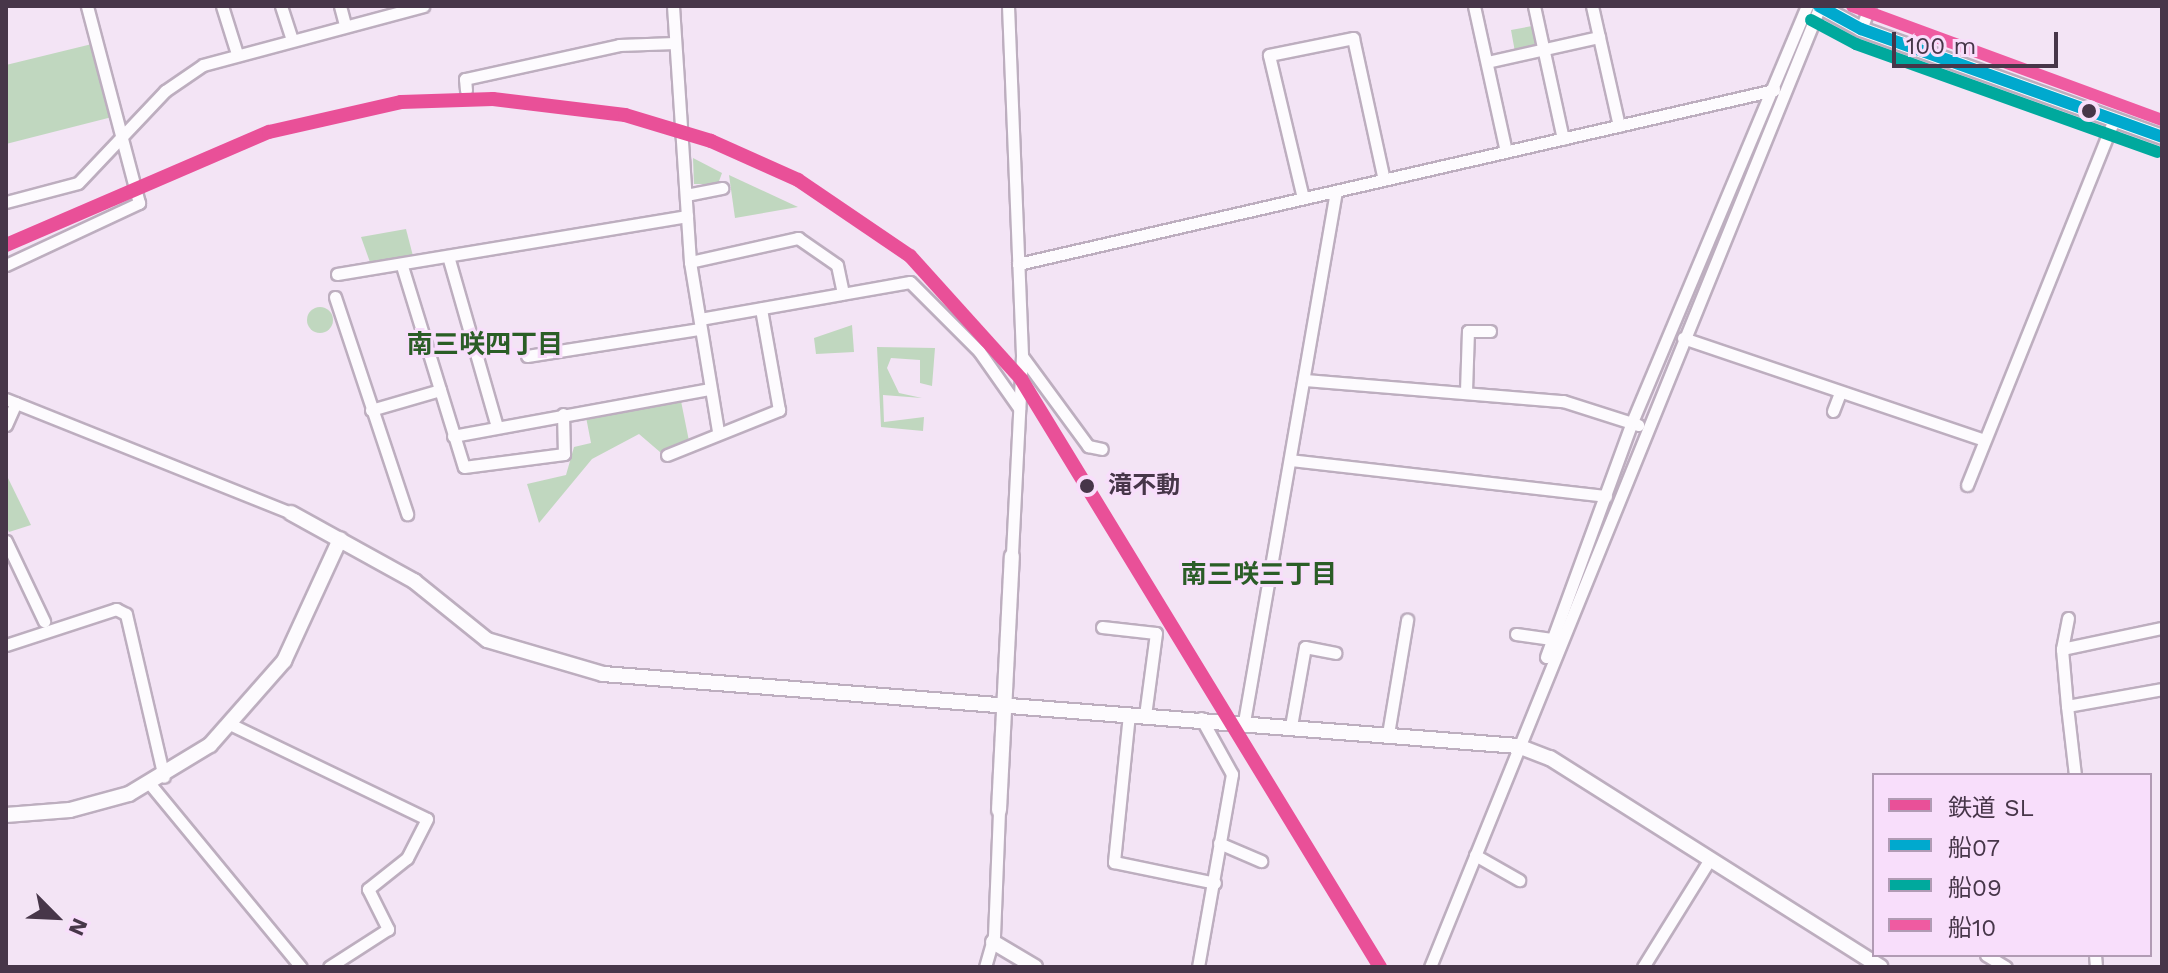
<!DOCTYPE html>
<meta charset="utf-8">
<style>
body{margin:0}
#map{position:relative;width:2168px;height:973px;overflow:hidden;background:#f3e4f5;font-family:"Work Sans","Noto Sans JP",sans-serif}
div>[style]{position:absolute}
.green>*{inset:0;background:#c0d7bf}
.round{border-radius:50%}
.forest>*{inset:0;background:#b5d2b4}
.roads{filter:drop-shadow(2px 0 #bdaebf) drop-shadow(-2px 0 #bdaebf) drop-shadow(0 2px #bdaebf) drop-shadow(0 -2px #bdaebf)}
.street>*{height:11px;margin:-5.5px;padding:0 5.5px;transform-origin:5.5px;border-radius:5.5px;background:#fdfbfe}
.secondary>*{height:14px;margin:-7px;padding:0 7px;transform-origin:7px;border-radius:7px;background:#fdfbfe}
.bus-1>*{height:12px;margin:-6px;padding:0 6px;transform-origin:6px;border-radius:6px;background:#00a9ce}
.bus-2>*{height:12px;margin:-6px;padding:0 6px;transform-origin:6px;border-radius:6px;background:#00a99d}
.bus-3>*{height:12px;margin:-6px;padding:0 6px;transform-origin:6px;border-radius:6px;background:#ef5ba1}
.rail-1>*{height:14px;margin:-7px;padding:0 7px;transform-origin:7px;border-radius:7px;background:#e95098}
.dots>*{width:22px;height:22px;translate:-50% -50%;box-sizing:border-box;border:4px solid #f8defb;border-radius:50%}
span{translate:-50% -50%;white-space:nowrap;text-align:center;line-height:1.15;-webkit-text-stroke:6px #f8defb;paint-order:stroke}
.stop-label{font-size:24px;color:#473649;font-weight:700}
.left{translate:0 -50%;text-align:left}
.neighbourhood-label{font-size:26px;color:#2b5d27;font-weight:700}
.frame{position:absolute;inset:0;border:8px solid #473649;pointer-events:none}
.legend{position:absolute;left:1872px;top:773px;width:280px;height:184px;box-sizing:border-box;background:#f8defb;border:2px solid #b19bb4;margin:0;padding:10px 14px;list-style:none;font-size:24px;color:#473649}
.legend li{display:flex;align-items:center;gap:16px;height:40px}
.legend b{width:40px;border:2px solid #b19bb4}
.north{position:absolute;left:16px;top:877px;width:80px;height:80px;-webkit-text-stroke:6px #f8defb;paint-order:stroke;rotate:114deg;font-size:22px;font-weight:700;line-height:32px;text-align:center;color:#473649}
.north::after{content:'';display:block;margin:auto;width:28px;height:36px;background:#473649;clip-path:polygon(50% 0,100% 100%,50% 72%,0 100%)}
.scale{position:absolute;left:1892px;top:32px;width:166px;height:36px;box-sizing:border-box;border:4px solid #473649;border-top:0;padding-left:10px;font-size:24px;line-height:28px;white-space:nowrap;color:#473649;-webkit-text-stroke:6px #f8defb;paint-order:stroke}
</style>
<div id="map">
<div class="green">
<div style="clip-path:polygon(1532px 26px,1537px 45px,1515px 52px,1511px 30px)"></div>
<div style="clip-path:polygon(92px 44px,116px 116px,6px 144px,6px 65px)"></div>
<div style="clip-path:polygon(693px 158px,722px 173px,718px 184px,694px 184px)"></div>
<div style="clip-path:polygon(729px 175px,798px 207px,735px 218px)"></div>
<div style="clip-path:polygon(406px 229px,413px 256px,371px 265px,361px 237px)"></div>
<div class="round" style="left:307px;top:307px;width:26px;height:26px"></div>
<div style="clip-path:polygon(852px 325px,854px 352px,816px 354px,814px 338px)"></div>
<div style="clip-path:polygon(877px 347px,935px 348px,932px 386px,920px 383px,920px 360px,891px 358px,887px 368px,899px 393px,922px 398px,883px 395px,884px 422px,924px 417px,923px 431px,881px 427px)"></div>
<div style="clip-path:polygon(681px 401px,689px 441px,660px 452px,639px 434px,592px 459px,539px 523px,527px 484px,566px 475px,574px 447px,591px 443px,586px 417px)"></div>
<div style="clip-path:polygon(6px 474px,31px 525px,9px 532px,6px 526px)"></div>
</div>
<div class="forest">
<div style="clip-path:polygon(1808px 15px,1813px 17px,1724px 235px,1720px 231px)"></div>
</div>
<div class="roads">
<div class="street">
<div style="left:222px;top:6px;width:50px;rotate:72.6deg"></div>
<div style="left:281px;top:6px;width:35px;rotate:72deg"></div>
<div style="left:340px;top:6px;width:20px;rotate:75deg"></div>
<div style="left:673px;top:6px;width:257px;rotate:86.2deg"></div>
<div style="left:690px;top:262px;width:172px;rotate:80.6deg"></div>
<div style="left:1008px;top:6px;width:350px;rotate:87.7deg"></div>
<div style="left:1022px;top:356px;width:200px;rotate:92.9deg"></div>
<div style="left:1474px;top:6px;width:149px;rotate:77.6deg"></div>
<div style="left:1534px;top:6px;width:136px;rotate:77.7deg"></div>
<div style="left:1592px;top:6px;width:123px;rotate:77.3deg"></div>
<div style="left:1861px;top:29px;width:25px;rotate:-69deg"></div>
<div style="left:1487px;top:62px;width:115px;rotate:-12.6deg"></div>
<div style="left:466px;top:90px;width:11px;rotate:-95deg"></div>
<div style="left:465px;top:79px;width:158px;rotate:-12.4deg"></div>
<div style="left:619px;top:45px;width:56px;rotate:-2deg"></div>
<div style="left:686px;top:195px;width:37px;rotate:-11deg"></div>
<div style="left:1303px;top:198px;width:147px;rotate:-103.4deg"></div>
<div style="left:1269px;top:55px;width:86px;rotate:-11.4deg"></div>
<div style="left:1353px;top:38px;width:145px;rotate:77.7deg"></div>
<div style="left:6px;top:202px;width:74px;rotate:-14.8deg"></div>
<div style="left:78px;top:183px;width:127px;rotate:-46.6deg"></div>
<div style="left:165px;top:91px;width:46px;rotate:-34.4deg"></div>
<div style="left:203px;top:65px;width:228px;rotate:-15deg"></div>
<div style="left:448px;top:256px;width:178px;rotate:74deg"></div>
<div style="left:690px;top:262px;width:111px;rotate:-12.5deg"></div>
<div style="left:798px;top:238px;width:47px;rotate:34.7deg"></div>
<div style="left:837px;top:265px;width:29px;rotate:78deg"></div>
<div style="left:1018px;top:264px;width:776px;rotate:-12.96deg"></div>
<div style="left:6px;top:265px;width:147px;rotate:-25deg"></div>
<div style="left:139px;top:203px;width:204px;rotate:-104.8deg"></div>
<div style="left:402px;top:266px;width:210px;rotate:72.9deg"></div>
<div style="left:464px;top:467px;width:101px;rotate:-7.4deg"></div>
<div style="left:564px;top:454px;width:40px;rotate:-91.4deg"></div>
<div style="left:337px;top:274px;width:355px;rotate:-9.4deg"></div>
<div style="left:335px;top:297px;width:229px;rotate:71.6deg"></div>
<div style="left:700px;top:319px;width:213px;rotate:-10deg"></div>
<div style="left:910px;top:282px;width:98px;rotate:45deg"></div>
<div style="left:979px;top:351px;width:70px;rotate:54.9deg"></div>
<div style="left:1683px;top:338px;width:315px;rotate:18.7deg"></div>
<div style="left:527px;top:356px;width:175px;rotate:-8.9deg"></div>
<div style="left:1022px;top:356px;width:112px;rotate:53.7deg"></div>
<div style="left:1088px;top:446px;width:14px;rotate:12deg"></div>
<div style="left:1305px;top:380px;width:259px;rotate:4.7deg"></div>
<div style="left:1563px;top:401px;width:79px;rotate:17.7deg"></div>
<div style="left:1466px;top:391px;width:60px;rotate:-88.1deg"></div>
<div style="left:1468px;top:331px;width:22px"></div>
<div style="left:6px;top:399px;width:307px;rotate:21.8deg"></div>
<div style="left:371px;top:410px;width:72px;rotate:-16.2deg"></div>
<div style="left:1833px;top:411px;width:19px;rotate:-69deg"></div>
<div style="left:6px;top:425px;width:24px;rotate:-66deg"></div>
<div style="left:453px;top:436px;width:260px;rotate:-10.4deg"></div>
<div style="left:667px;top:455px;width:121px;rotate:-21.9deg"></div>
<div style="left:779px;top:410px;width:103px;rotate:-100.1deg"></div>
<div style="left:1290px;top:460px;width:318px;rotate:6.5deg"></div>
<div style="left:1967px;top:485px;width:394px;rotate:-68.1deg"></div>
<div style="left:6px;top:541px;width:89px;rotate:64.6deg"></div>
<div style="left:2068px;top:618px;width:32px;rotate:101deg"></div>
<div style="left:2062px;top:649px;width:57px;rotate:85deg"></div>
<div style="left:2067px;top:706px;width:97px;rotate:-10.1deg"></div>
<div style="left:1102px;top:627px;width:54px;rotate:6.3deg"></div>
<div style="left:1156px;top:633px;width:83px;rotate:97.6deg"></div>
<div style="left:1516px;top:634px;width:34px;rotate:8deg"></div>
<div style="left:6px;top:645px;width:116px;rotate:-18.1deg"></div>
<div style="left:116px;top:609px;width:11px;rotate:27deg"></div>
<div style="left:126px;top:614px;width:167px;rotate:76.9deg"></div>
<div style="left:2062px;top:649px;width:102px;rotate:-11.9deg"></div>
<div style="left:1546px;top:657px;width:250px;rotate:-69.9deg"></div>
<div style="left:1632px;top:422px;width:451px;rotate:-67.2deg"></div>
<div style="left:2067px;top:706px;width:69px;rotate:83.4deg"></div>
<div style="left:1129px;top:714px;width:149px;rotate:95.8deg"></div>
<div style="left:1114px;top:862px;width:103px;rotate:11.7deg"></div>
<div style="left:1244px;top:722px;width:539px;rotate:-80.17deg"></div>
<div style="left:232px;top:725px;width:216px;rotate:25.7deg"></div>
<div style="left:427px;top:819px;width:44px;rotate:117.1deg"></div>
<div style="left:407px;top:858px;width:50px;rotate:141.5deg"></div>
<div style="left:368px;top:889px;width:45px;rotate:63.4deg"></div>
<div style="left:388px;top:929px;width:70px;rotate:147.2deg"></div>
<div style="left:1291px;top:726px;width:80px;rotate:-80deg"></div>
<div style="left:1305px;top:647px;width:31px;rotate:11deg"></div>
<div style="left:1388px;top:734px;width:116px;rotate:-80.5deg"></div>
<div style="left:150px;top:784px;width:237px;rotate:50.5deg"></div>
<div style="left:1219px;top:843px;width:46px;rotate:23.2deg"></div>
<div style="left:1475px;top:855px;width:51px;rotate:29.6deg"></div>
<div style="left:1986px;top:955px;width:23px;rotate:31deg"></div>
<div style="left:2095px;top:955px;width:12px;rotate:85deg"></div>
<div style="left:985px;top:967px;width:32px;rotate:-74deg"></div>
<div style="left:994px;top:936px;width:126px;rotate:-87.7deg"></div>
<div style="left:1198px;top:967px;width:196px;rotate:-80deg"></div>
<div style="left:1232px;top:774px;width:64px;rotate:-119deg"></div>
<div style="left:1430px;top:967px;width:1037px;rotate:-67.91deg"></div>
<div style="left:1643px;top:967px;width:127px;rotate:-58.2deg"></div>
</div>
<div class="secondary">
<div style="left:1819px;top:6px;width:48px;rotate:28.7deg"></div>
<div style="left:1861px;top:29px;width:320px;rotate:19.7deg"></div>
<div style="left:291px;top:513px;width:141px;rotate:28.9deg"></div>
<div style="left:414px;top:581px;width:94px;rotate:38.9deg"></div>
<div style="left:487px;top:640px;width:121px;rotate:16.3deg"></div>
<div style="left:603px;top:674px;width:918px;rotate:4.5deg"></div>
<div style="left:1518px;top:746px;width:34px;rotate:21deg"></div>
<div style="left:1550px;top:758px;width:391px;rotate:32.3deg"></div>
<div style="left:999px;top:810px;width:254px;rotate:-87.1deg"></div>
<div style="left:6px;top:815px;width:64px;rotate:-4.5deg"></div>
<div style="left:70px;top:810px;width:61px;rotate:-15.2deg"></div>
<div style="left:129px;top:794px;width:95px;rotate:-31.2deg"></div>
<div style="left:210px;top:745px;width:112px;rotate:-48.6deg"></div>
<div style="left:284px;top:661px;width:134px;rotate:-65.3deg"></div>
<div style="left:993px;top:942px;width:49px;rotate:30.8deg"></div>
</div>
</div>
<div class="bus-1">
<div style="left:1819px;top:6px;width:48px;rotate:28.7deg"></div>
<div style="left:1861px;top:29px;width:320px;rotate:19.7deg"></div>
</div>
<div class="bus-2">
<div style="left:1811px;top:20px;width:51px;rotate:28.1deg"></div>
<div style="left:1856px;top:44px;width:320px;rotate:19.7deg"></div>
</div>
<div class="bus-3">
<div style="left:1852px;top:6px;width:330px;rotate:20.2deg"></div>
</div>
<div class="rail-1">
<div style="left:6px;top:245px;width:286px;rotate:-23.3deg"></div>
<div style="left:269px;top:132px;width:135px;rotate:-12.8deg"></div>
<div style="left:401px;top:102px;width:92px;rotate:-1.9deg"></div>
<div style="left:493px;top:99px;width:133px;rotate:6.9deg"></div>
<div style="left:625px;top:115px;width:90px;rotate:16.8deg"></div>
<div style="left:711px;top:141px;width:95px;rotate:24.1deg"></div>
<div style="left:798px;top:180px;width:135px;rotate:34.2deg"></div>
<div style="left:910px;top:256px;width:166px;rotate:47.9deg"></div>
<div style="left:1021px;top:379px;width:689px;rotate:58.59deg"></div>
</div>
<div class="dots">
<div style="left:2089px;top:111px;background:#473649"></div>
<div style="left:1087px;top:486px;background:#473649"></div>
</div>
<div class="stop-label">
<span class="left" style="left:1108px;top:486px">滝不動</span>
</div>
<div class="neighbourhood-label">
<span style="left:485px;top:345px">南三咲四丁目</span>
<span style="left:1259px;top:575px">南三咲三丁目</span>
</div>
<div class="frame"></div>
<ul class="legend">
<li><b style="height:10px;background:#e95098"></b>鉄道 SL</li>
<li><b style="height:10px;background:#00a9ce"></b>船07</li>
<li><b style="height:10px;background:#00a99d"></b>船09</li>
<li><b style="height:10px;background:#ef5ba1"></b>船10</li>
</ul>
<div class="north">N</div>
<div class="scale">100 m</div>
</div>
